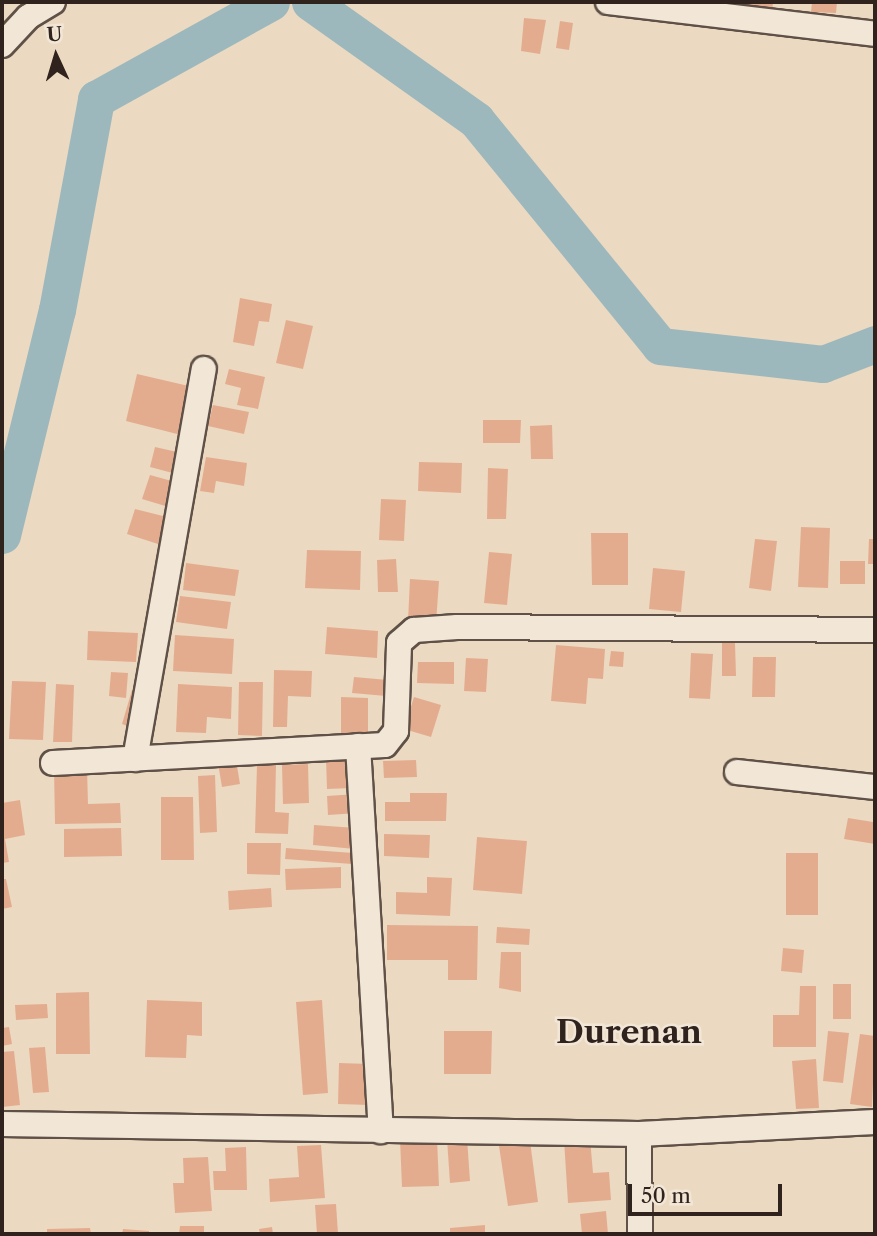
<!DOCTYPE html>
<style>
body{margin:0}
#map{position:relative;width:877px;height:1236px;overflow:hidden;background:#ebdac1;font-family:"Libre Caslon Text",serif}
div>[style]{position:absolute}
.river>*{height:37px;margin:-18.5px;padding:0 18.5px;transform-origin:18.5px;border-radius:18.5px;background:#9db8bd}
.building>*{inset:0;background:#e4ac8f}
.roads{filter:drop-shadow(2px 0 #5f5147) drop-shadow(-2px 0 #5f5147) drop-shadow(0 2px #5f5147) drop-shadow(0 -2px #5f5147)}
.minor>*{height:24px;margin:-12px;padding:0 12px;transform-origin:12px;border-radius:12px;background:#f2e7d7}
span{translate:-50% -50%;white-space:nowrap;text-align:center;line-height:1.15;-webkit-text-stroke:5px #f2e7d7;paint-order:stroke}
.district-label{font-size:32px;color:#30231e;font-weight:700}
.frame{position:absolute;inset:0;border:4px solid #30231e;pointer-events:none}
.north{position:absolute;left:21px;top:21px;width:70px;height:70px;-webkit-text-stroke:5px #f2e7d7;paint-order:stroke;rotate:356deg;font-size:19px;font-weight:700;line-height:28px;text-align:center;color:#30231e}
.north::after{content:'';display:block;margin:auto;width:24px;height:32px;background:#30231e;clip-path:polygon(50% 0,100% 100%,50% 72%,0 100%)}
.scale{position:absolute;left:628px;top:1184px;width:154px;height:32px;box-sizing:border-box;border:4px solid #30231e;border-top:0;padding-left:9px;font-size:21px;line-height:24px;white-space:nowrap;color:#30231e;-webkit-text-stroke:5px #f2e7d7;paint-order:stroke}
</style>
<div id="map">
<div class="river">
<div style="left:310px;top:2px;width:204px;rotate:35.4deg"></div>
<div style="left:476px;top:120px;width:291px;rotate:50.8deg"></div>
<div style="left:660px;top:346px;width:164px;rotate:6.3deg"></div>
<div style="left:823px;top:364px;width:56px;rotate:-21deg"></div>
<div style="left:2px;top:535px;width:232px;rotate:-76.3deg"></div>
<div style="left:57px;top:310px;width:215px;rotate:-79.5deg"></div>
<div style="left:96px;top:99px;width:200px;rotate:-29deg"></div>
</div>
<div class="building">
<div style="clip-path:polygon(746px 2px,773px 2px,772px 13px,745px 11px)"></div>
<div style="clip-path:polygon(812px 2px,837px 2px,836px 13px,811px 12px)"></div>
<div style="clip-path:polygon(524px 18px,546px 20px,540px 54px,521px 51px)"></div>
<div style="clip-path:polygon(560px 21px,573px 23px,569px 50px,556px 48px)"></div>
<div style="clip-path:polygon(240px 298px,272px 304px,269px 322px,259px 321px,254px 346px,233px 342px)"></div>
<div style="clip-path:polygon(286px 320px,313px 326px,303px 369px,276px 363px)"></div>
<div style="clip-path:polygon(229px 369px,265px 377px,258px 409px,237px 405px,241px 388px,225px 384px)"></div>
<div style="clip-path:polygon(137px 374px,193px 387px,181px 435px,126px 421px)"></div>
<div style="clip-path:polygon(213px 405px,249px 412px,244px 434px,208px 426px)"></div>
<div style="clip-path:polygon(483px 420px,521px 420px,520px 443px,483px 443px)"></div>
<div style="clip-path:polygon(552px 425px,553px 459px,531px 459px,530px 426px)"></div>
<div style="clip-path:polygon(155px 447px,186px 454px,180px 475px,150px 467px)"></div>
<div style="clip-path:polygon(206px 457px,247px 463px,244px 486px,216px 481px,214px 493px,200px 491px)"></div>
<div style="clip-path:polygon(419px 462px,462px 463px,461px 493px,418px 491px)"></div>
<div style="clip-path:polygon(488px 468px,508px 469px,506px 519px,487px 519px)"></div>
<div style="clip-path:polygon(150px 475px,179px 483px,172px 508px,142px 499px)"></div>
<div style="clip-path:polygon(381px 499px,406px 500px,404px 541px,379px 540px)"></div>
<div style="clip-path:polygon(135px 509px,167px 517px,158px 544px,127px 534px)"></div>
<div style="clip-path:polygon(801px 527px,830px 528px,828px 588px,798px 587px)"></div>
<div style="clip-path:polygon(591px 533px,628px 533px,628px 585px,592px 585px)"></div>
<div style="clip-path:polygon(755px 539px,777px 541px,771px 591px,749px 588px)"></div>
<div style="clip-path:polygon(869px 539px,875px 539px,875px 564px,868px 564px)"></div>
<div style="clip-path:polygon(307px 550px,361px 551px,360px 590px,305px 588px)"></div>
<div style="clip-path:polygon(489px 552px,512px 554px,507px 605px,484px 603px)"></div>
<div style="clip-path:polygon(396px 559px,398px 592px,378px 592px,377px 560px)"></div>
<div style="clip-path:polygon(840px 561px,865px 561px,865px 584px,840px 584px)"></div>
<div style="clip-path:polygon(186px 563px,239px 570px,235px 596px,183px 590px)"></div>
<div style="clip-path:polygon(653px 568px,685px 571px,681px 612px,649px 609px)"></div>
<div style="clip-path:polygon(410px 579px,439px 581px,436px 623px,408px 621px)"></div>
<div style="clip-path:polygon(180px 596px,231px 602px,227px 629px,176px 622px)"></div>
<div style="clip-path:polygon(327px 627px,378px 631px,377px 658px,325px 654px)"></div>
<div style="clip-path:polygon(88px 631px,138px 633px,136px 662px,87px 660px)"></div>
<div style="clip-path:polygon(175px 635px,234px 639px,232px 674px,173px 671px)"></div>
<div style="clip-path:polygon(722px 643px,735px 643px,736px 676px,722px 676px)"></div>
<div style="clip-path:polygon(556px 645px,605px 649px,603px 679px,588px 678px,586px 704px,551px 701px)"></div>
<div style="clip-path:polygon(611px 651px,624px 652px,623px 667px,609px 666px)"></div>
<div style="clip-path:polygon(691px 653px,713px 654px,710px 699px,689px 698px)"></div>
<div style="clip-path:polygon(753px 657px,776px 657px,775px 697px,752px 697px)"></div>
<div style="clip-path:polygon(466px 658px,488px 659px,486px 692px,464px 691px)"></div>
<div style="clip-path:polygon(418px 662px,454px 662px,454px 684px,417px 683px)"></div>
<div style="clip-path:polygon(274px 670px,312px 671px,311px 697px,288px 696px,287px 727px,273px 727px)"></div>
<div style="clip-path:polygon(111px 672px,128px 673px,126px 698px,109px 696px)"></div>
<div style="clip-path:polygon(354px 677px,388px 680px,386px 696px,352px 693px)"></div>
<div style="clip-path:polygon(12px 681px,46px 682px,43px 740px,9px 739px)"></div>
<div style="clip-path:polygon(239px 682px,263px 682px,262px 736px,238px 735px)"></div>
<div style="clip-path:polygon(56px 684px,74px 685px,72px 742px,53px 742px)"></div>
<div style="clip-path:polygon(178px 684px,232px 687px,231px 719px,207px 717px,206px 733px,176px 732px)"></div>
<div style="clip-path:polygon(132px 690px,143px 693px,133px 728px,122px 724px)"></div>
<div style="clip-path:polygon(341px 697px,368px 698px,368px 734px,341px 733px)"></div>
<div style="clip-path:polygon(414px 697px,441px 705px,431px 737px,404px 729px)"></div>
<div style="clip-path:polygon(350px 757px,352px 788px,327px 789px,326px 758px)"></div>
<div style="clip-path:polygon(236px 760px,240px 784px,222px 787px,218px 763px)"></div>
<div style="clip-path:polygon(416px 760px,417px 777px,384px 778px,383px 761px)"></div>
<div style="clip-path:polygon(257px 764px,276px 765px,275px 812px,289px 813px,288px 834px,255px 833px)"></div>
<div style="clip-path:polygon(308px 764px,309px 803px,283px 804px,282px 765px)"></div>
<div style="clip-path:polygon(87px 768px,88px 804px,120px 803px,121px 823px,55px 824px,54px 769px)"></div>
<div style="clip-path:polygon(215px 775px,217px 832px,200px 833px,198px 776px)"></div>
<div style="clip-path:polygon(410px 793px,447px 793px,446px 821px,385px 821px,385px 802px,410px 802px)"></div>
<div style="clip-path:polygon(356px 794px,358px 813px,328px 815px,327px 796px)"></div>
<div style="clip-path:polygon(161px 797px,193px 797px,194px 860px,161px 860px)"></div>
<div style="clip-path:polygon(20px 800px,25px 835px,5px 839px,9px 862px,2px 863px,2px 803px)"></div>
<div style="clip-path:polygon(875px 816px,875px 844px,844px 839px,848px 818px,873px 822px)"></div>
<div style="clip-path:polygon(314px 825px,356px 828px,355px 849px,313px 845px)"></div>
<div style="clip-path:polygon(121px 828px,122px 856px,64px 857px,64px 829px)"></div>
<div style="clip-path:polygon(384px 834px,430px 835px,429px 858px,384px 856px)"></div>
<div style="clip-path:polygon(477px 837px,527px 841px,522px 894px,473px 890px)"></div>
<div style="clip-path:polygon(247px 843px,281px 843px,280px 875px,247px 874px)"></div>
<div style="clip-path:polygon(286px 848px,353px 853px,352px 864px,285px 859px)"></div>
<div style="clip-path:polygon(786px 853px,818px 853px,818px 915px,786px 915px)"></div>
<div style="clip-path:polygon(341px 867px,341px 888px,286px 890px,285px 869px)"></div>
<div style="clip-path:polygon(427px 877px,452px 878px,450px 916px,396px 914px,396px 892px,427px 893px)"></div>
<div style="clip-path:polygon(2px 879px,6px 879px,12px 907px,2px 909px)"></div>
<div style="clip-path:polygon(271px 888px,272px 907px,229px 910px,228px 891px)"></div>
<div style="clip-path:polygon(387px 925px,478px 926px,477px 980px,448px 980px,448px 960px,387px 960px)"></div>
<div style="clip-path:polygon(497px 927px,530px 929px,529px 945px,496px 943px)"></div>
<div style="clip-path:polygon(783px 948px,804px 950px,802px 973px,781px 971px)"></div>
<div style="clip-path:polygon(501px 952px,521px 952px,521px 992px,499px 988px)"></div>
<div style="clip-path:polygon(833px 984px,851px 984px,851px 1019px,833px 1019px)"></div>
<div style="clip-path:polygon(800px 986px,816px 986px,816px 1047px,773px 1047px,773px 1015px,799px 1015px)"></div>
<div style="clip-path:polygon(89px 992px,90px 1054px,56px 1054px,56px 993px)"></div>
<div style="clip-path:polygon(147px 1000px,202px 1002px,202px 1036px,187px 1035px,186px 1058px,145px 1057px)"></div>
<div style="clip-path:polygon(322px 1000px,328px 1093px,303px 1095px,296px 1002px)"></div>
<div style="clip-path:polygon(47px 1004px,48px 1018px,16px 1020px,15px 1005px)"></div>
<div style="clip-path:polygon(9px 1027px,12px 1044px,2px 1046px,2px 1028px)"></div>
<div style="clip-path:polygon(444px 1031px,492px 1031px,491px 1074px,444px 1074px)"></div>
<div style="clip-path:polygon(828px 1031px,849px 1033px,843px 1083px,823px 1081px)"></div>
<div style="clip-path:polygon(860px 1034px,875px 1036px,872px 1107px,850px 1104px)"></div>
<div style="clip-path:polygon(45px 1047px,49px 1092px,33px 1093px,29px 1048px)"></div>
<div style="clip-path:polygon(14px 1051px,20px 1105px,2px 1107px,2px 1052px)"></div>
<div style="clip-path:polygon(816px 1059px,819px 1108px,796px 1109px,792px 1061px)"></div>
<div style="clip-path:polygon(339px 1063px,369px 1064px,369px 1105px,338px 1104px)"></div>
<div style="clip-path:polygon(437px 1138px,439px 1186px,402px 1187px,400px 1139px)"></div>
<div style="clip-path:polygon(467px 1138px,470px 1181px,450px 1183px,447px 1139px)"></div>
<div style="clip-path:polygon(590px 1138px,593px 1173px,609px 1172px,611px 1200px,568px 1203px,564px 1140px)"></div>
<div style="clip-path:polygon(530px 1141px,538px 1202px,508px 1206px,499px 1146px)"></div>
<div style="clip-path:polygon(321px 1145px,325px 1198px,270px 1202px,269px 1179px,299px 1177px,297px 1146px)"></div>
<div style="clip-path:polygon(246px 1147px,247px 1190px,214px 1190px,213px 1171px,226px 1171px,225px 1148px)"></div>
<div style="clip-path:polygon(208px 1157px,212px 1211px,175px 1213px,173px 1183px,184px 1183px,183px 1158px)"></div>
<div style="clip-path:polygon(336px 1204px,338px 1234px,317px 1234px,315px 1205px)"></div>
<div style="clip-path:polygon(606px 1211px,608px 1234px,582px 1234px,580px 1214px)"></div>
<div style="clip-path:polygon(485px 1225px,485px 1234px,450px 1234px,450px 1228px)"></div>
<div style="clip-path:polygon(180px 1226px,204px 1226px,204px 1234px,179px 1234px)"></div>
<div style="clip-path:polygon(272px 1227px,273px 1234px,260px 1234px,259px 1229px)"></div>
<div style="clip-path:polygon(90px 1228px,91px 1234px,47px 1234px,47px 1229px)"></div>
<div style="clip-path:polygon(123px 1229px,149px 1231px,149px 1234px,122px 1234px)"></div>
</div>
<div class="roads">
<div class="minor">
<div style="left:608px;top:2px;width:269px;rotate:6.8deg"></div>
<div style="left:2px;top:45px;width:38px;rotate:-47deg"></div>
<div style="left:28px;top:17px;width:29px;rotate:-31deg"></div>
<div style="left:358px;top:746px;width:386px;rotate:86.6deg"></div>
<div style="left:135px;top:759px;width:396px;rotate:-80deg"></div>
<div style="left:53px;top:763px;width:332px;rotate:-3.1deg"></div>
<div style="left:385px;top:745px;width:18px;rotate:-52deg"></div>
<div style="left:396px;top:731px;width:88px;rotate:-88deg"></div>
<div style="left:399px;top:643px;width:20px;rotate:-41deg"></div>
<div style="left:414px;top:630px;width:43px;rotate:-4deg"></div>
<div style="left:457px;top:627px;width:418px;rotate:0.4deg"></div>
<div style="left:737px;top:772px;width:139px;rotate:6.2deg"></div>
<div style="left:2px;top:1124px;width:637px;rotate:0.9deg"></div>
<div style="left:639px;top:1134px;width:236px;rotate:-2.9deg"></div>
<div style="left:639px;top:1134px;width:100px;rotate:89.4deg"></div>
</div>
</div>
<div class="district-label">
<span style="left:629px;top:1032px">Durenan</span>
</div>
<div class="frame"></div>
<div class="north">U</div>
<div class="scale">50 m</div>
</div>
